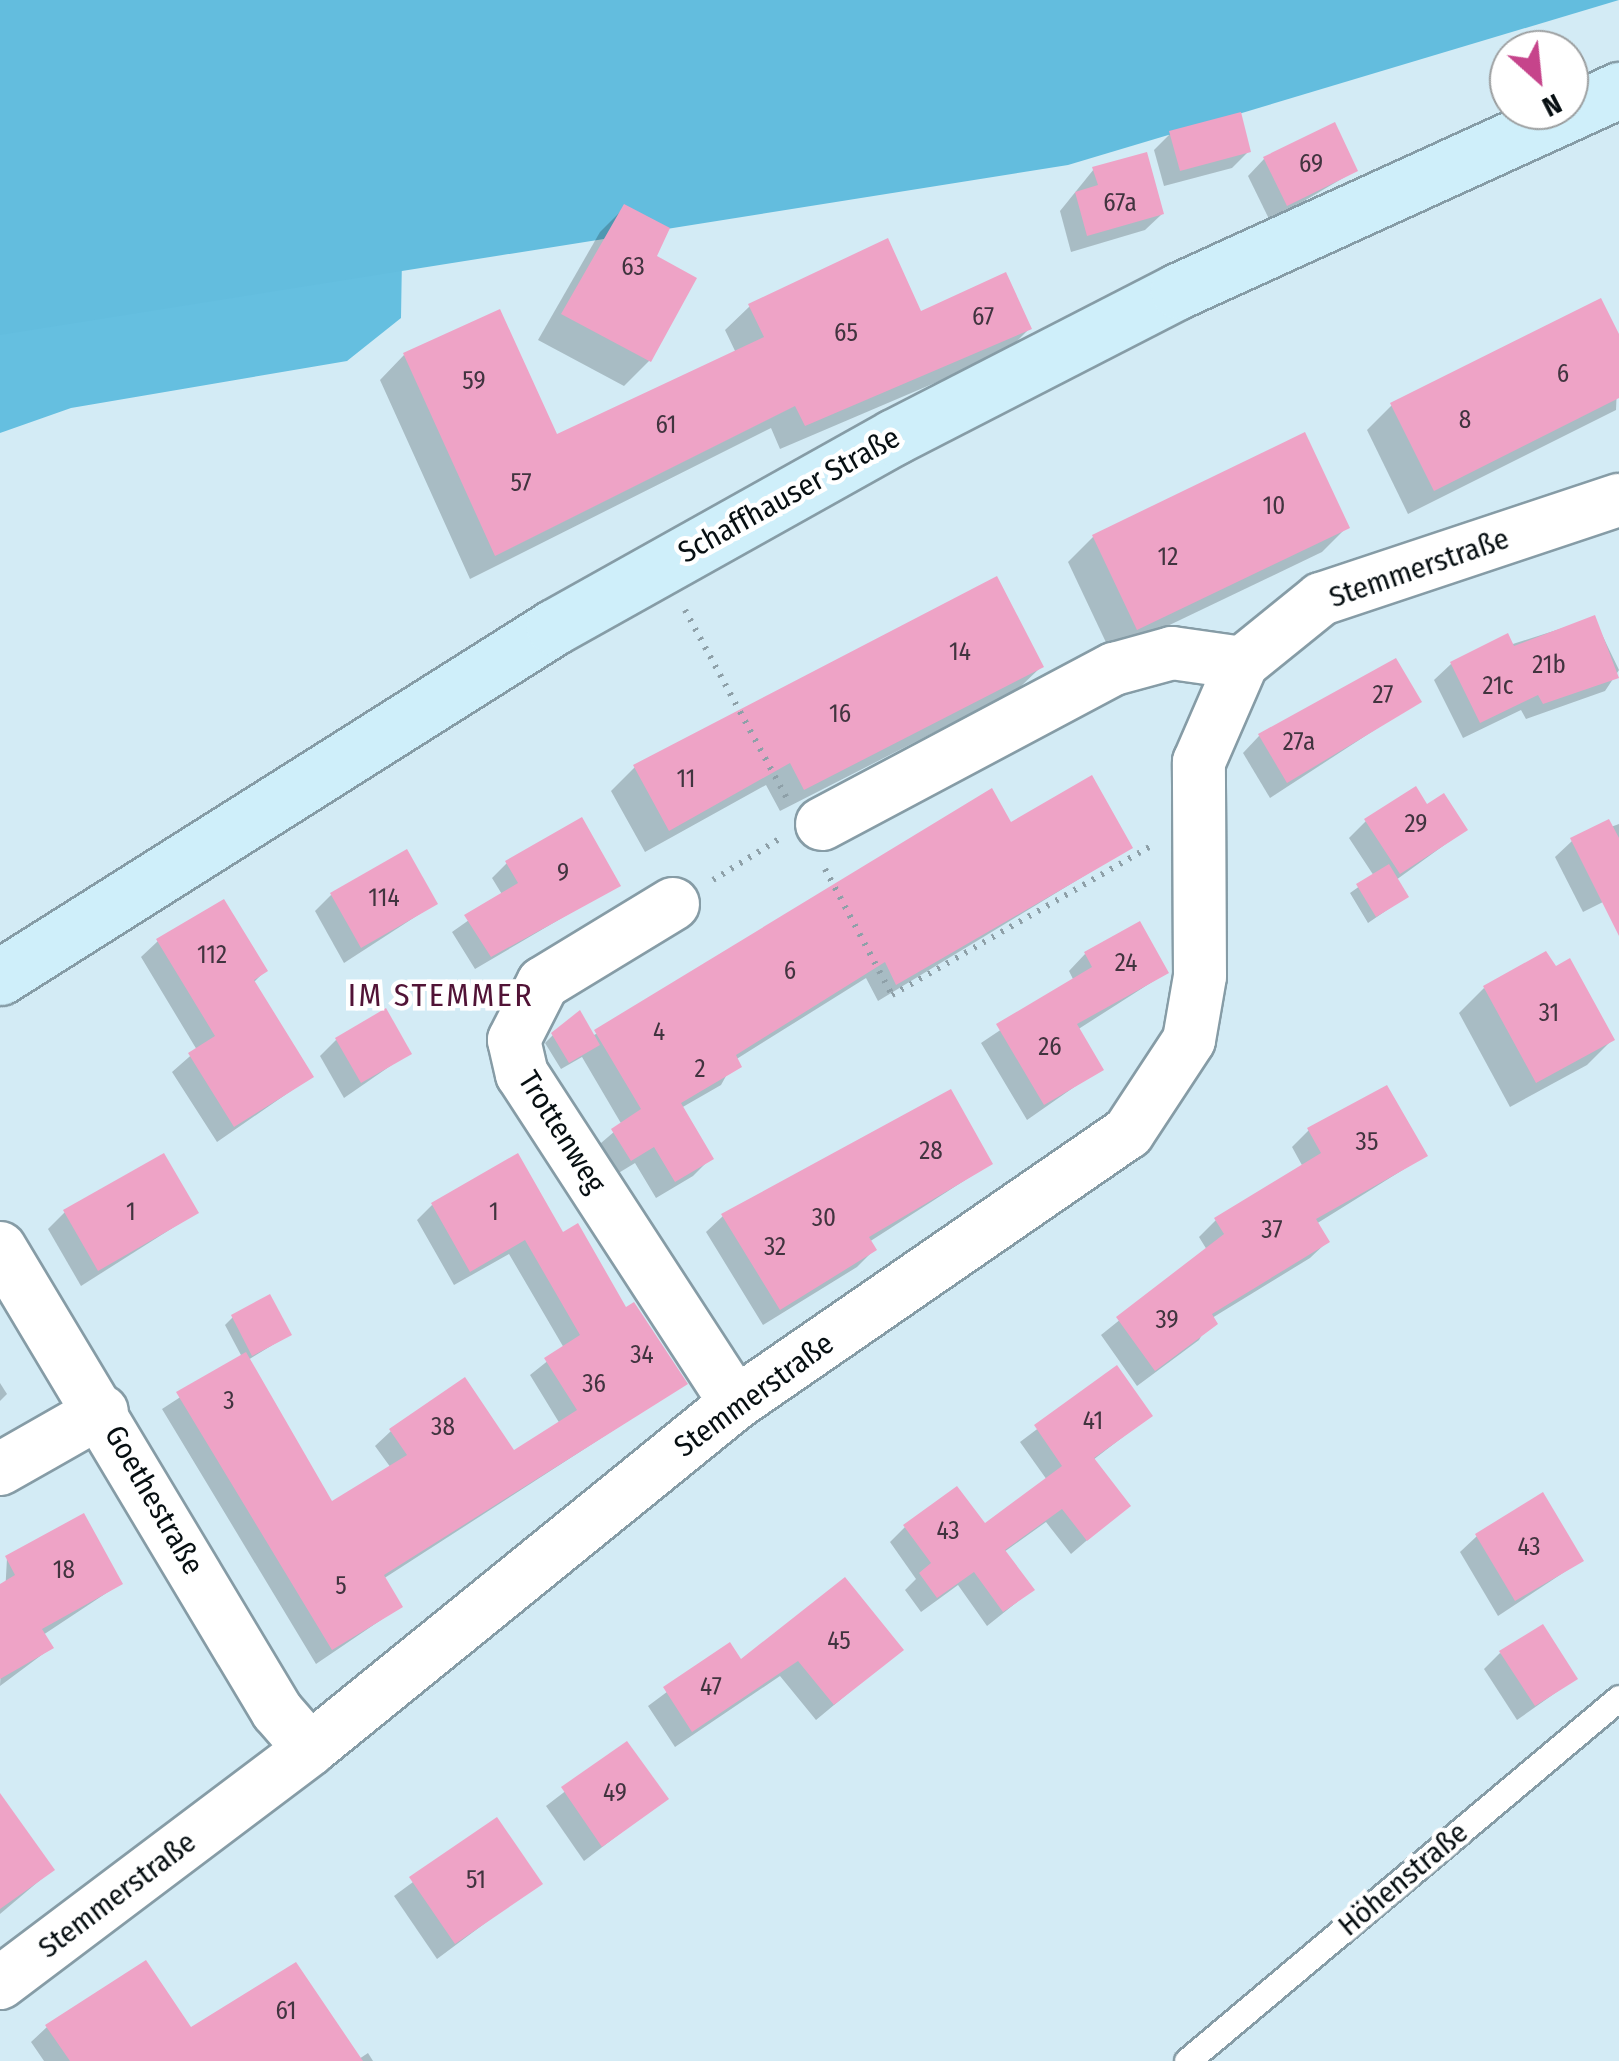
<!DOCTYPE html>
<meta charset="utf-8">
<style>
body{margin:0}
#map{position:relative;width:1619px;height:2061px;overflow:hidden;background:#d3ebf5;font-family:"Fira Sans Condensed",sans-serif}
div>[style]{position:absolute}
.forest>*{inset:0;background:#65bfe0}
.water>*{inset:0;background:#63bdde}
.shadow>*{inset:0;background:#0003}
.building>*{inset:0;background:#eea3c6}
.path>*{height:6px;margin-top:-3px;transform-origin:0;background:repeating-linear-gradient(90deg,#8ea0a8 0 2.5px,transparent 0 10.5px)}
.roads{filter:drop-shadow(2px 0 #869ca6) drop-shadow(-2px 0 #869ca6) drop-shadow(0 2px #869ca6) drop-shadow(0 -2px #869ca6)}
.service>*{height:25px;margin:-12.5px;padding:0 12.5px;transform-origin:12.5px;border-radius:12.5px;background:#fff}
.minor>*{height:52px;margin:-26px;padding:0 26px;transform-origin:26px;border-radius:26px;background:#fff}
.secondary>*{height:55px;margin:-27.5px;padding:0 27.5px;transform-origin:27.5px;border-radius:27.5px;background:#cfeffa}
span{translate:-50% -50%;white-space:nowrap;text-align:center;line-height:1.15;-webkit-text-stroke:9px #fff;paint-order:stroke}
.number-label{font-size:25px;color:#41343f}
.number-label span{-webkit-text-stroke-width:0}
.street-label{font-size:30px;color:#070f12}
.neighbourhood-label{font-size:32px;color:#511336;letter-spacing:2.5px}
.north{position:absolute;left:1489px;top:30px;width:100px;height:100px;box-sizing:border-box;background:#fff;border:2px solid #9c9fa0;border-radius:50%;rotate:153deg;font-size:28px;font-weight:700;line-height:40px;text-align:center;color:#070f12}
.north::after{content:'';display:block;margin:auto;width:35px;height:45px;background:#c6448b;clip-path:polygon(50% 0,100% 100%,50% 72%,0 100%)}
</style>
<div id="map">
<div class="forest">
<div style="clip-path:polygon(402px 257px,401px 318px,347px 361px,71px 408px,0 433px,0 334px)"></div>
</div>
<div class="water">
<div style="clip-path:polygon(0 0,1619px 0,1068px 165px,0 335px)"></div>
</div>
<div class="shadow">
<div style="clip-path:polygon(1171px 133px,1249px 151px,1232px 168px,1164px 186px,1154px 150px)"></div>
<div style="clip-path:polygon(1264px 159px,1355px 171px,1270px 221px,1248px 176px)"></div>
<div style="clip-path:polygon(1094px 169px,1162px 214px,1145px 230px,1071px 252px,1060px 211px)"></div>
<div style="clip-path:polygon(625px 207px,654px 257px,649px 361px,624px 386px,538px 340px,600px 232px)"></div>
<div style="clip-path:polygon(750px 306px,1029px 329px,1005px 353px,780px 449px,771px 428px,470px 579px,380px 380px,404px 355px,556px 438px,736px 353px,725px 330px)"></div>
<div style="clip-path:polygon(1619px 339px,1616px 410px,1408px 514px,1367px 430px,1392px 405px)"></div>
<div style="clip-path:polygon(1347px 527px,1322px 552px,1111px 653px,1068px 562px,1093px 537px)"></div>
<div style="clip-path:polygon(1594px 618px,1619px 670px,1605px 691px,1526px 719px,1521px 710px,1463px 738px,1434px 680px,1451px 664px)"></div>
<div style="clip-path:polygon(1041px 667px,1017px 690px,780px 811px,766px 785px,645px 852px,611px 791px,635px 767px)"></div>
<div style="clip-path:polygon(1419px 701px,1270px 798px,1243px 753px,1259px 736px)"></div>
<div style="clip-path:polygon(1427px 808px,1465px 830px,1396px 880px,1406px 897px,1368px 923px,1350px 893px,1374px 876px,1349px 838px,1366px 821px)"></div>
<div style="clip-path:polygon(1619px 824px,1619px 894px,1583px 912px,1555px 857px,1572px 841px)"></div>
<div style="clip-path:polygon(1010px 826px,1130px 848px,878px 1001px,866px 978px,735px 1060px,721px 1085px,681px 1108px,711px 1158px,693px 1176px,656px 1198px,635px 1163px,612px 1177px,594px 1149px,622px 1125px,582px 1057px,561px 1069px,545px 1043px,553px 1035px,592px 1036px)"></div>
<div style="clip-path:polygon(507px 863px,618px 885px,475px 969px,452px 932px,503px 896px,492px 878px)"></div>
<div style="clip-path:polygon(331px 895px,435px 904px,344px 963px,315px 911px)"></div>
<div style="clip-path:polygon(158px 941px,265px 971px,253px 983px,311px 1077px,217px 1142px,172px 1072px,197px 1050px,141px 957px)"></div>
<div style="clip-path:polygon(1085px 954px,1166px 973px,1077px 1030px,1100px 1069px,1027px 1120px,981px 1043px,1074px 981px,1069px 971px)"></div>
<div style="clip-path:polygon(1484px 988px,1612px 1040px,1587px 1065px,1510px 1107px,1459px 1013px)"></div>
<div style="clip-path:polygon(336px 1040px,409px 1053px,344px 1098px,320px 1056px)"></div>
<div style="clip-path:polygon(1309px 1130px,1425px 1156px,1316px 1224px,1327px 1242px,1310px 1258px,1212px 1318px,1199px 1340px,1137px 1386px,1101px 1335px,1207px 1250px,1199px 1237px,1216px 1220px,1303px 1167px,1292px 1147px)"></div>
<div style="clip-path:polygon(990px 1164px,869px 1242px,874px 1250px,857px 1267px,763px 1325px,706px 1232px,723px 1216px)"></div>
<div style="clip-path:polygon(432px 1205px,562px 1235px,685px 1384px,383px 1579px,400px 1607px,316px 1664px,162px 1409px,242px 1357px,225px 1325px,233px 1317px,289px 1335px,248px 1360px,331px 1505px,391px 1468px,375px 1446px,391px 1431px,513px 1453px,560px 1424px,530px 1375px,564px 1348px,509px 1254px,454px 1285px,417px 1220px)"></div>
<div style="clip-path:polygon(65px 1212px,196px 1213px,81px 1286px,48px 1229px)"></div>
<div style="clip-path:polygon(1117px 1369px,1150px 1416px,1093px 1460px,1128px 1505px,1071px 1554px,1046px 1522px,1004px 1552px,1032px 1590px,987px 1626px,958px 1585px,921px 1612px,905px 1590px,916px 1579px,890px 1542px,905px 1527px,985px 1527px,1047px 1480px,1020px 1442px)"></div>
<div style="clip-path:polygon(0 1383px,7px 1394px,0 1401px)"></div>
<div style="clip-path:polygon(1477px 1536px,1581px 1561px,1498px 1616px,1460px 1552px)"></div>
<div style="clip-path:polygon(7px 1558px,120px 1584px,43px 1635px,51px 1648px,0 1686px)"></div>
<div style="clip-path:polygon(729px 1646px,741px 1663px,900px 1650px,816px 1720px,780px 1676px,675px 1747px,648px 1706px)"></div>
<div style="clip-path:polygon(1500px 1653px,1575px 1679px,1517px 1720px,1484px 1669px)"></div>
<div style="clip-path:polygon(627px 1744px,665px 1799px,584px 1861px,546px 1806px)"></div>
<div style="clip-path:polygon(0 1797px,52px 1870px,0 1914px)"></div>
<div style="clip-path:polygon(496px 1821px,539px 1883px,437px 1959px,394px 1896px)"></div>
<div style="clip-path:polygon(47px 2027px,190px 2031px,359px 2059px,368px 2053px,373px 2061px,44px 2061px,31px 2042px)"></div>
</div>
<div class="building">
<div style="clip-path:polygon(1241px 112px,1251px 152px,1180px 171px,1169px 131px)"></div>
<div style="clip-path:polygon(1335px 122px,1358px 171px,1287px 206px,1263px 157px)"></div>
<div style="clip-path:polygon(1147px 152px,1164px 214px,1087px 236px,1075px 192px,1098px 185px,1092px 167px)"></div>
<div style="clip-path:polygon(624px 204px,670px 228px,657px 256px,697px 278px,651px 362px,561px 314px)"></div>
<div style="clip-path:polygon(888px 238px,921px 311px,1006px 272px,1032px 329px,805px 426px,795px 406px,495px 556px,403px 353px,500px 309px,557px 434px,764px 337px,748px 304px)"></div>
<div style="clip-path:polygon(1601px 298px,1619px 334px,1619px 398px,1434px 491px,1390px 403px)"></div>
<div style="clip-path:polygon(1305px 432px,1350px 528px,1137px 630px,1092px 535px)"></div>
<div style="clip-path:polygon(997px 576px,1044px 667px,804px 790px,790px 763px,669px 831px,633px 765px)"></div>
<div style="clip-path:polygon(1595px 615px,1619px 678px,1543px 704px,1538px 695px,1480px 723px,1450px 662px,1508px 633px,1514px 646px)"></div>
<div style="clip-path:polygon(1396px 658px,1422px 702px,1287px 783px,1258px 734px)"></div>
<div style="clip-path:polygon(1092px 775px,1133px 848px,896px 985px,885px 962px,736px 1055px,742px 1067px,681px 1103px,714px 1159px,675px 1182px,654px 1147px,631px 1161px,611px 1129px,641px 1109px,594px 1030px,992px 788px,1011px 822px)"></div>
<div style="clip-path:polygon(1416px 786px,1427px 804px,1444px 793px,1468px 830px,1400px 874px,1364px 819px)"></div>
<div style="clip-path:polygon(582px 817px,621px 886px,491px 957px,464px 915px,518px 883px,505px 861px)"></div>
<div style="clip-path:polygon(1609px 819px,1619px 838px,1619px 936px,1570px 838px)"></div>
<div style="clip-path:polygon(407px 849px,438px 904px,361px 948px,330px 893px)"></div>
<div style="clip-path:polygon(1389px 864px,1409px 897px,1376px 917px,1356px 884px)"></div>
<div style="clip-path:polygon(224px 899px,268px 971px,254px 980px,314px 1077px,234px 1127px,188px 1053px,215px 1036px,156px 939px)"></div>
<div style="clip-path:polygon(1140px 921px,1169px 973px,1077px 1024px,1104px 1070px,1044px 1105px,996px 1024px,1092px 967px,1084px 952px)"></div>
<div style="clip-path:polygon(1546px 951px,1556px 966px,1570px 958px,1615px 1040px,1536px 1083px,1483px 986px)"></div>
<div style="clip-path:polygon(386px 1008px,412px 1054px,361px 1083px,335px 1038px)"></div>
<div style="clip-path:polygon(580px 1010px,600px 1045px,569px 1063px,551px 1033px)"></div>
<div style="clip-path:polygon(1387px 1085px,1428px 1156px,1316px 1219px,1330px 1242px,1212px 1314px,1218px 1324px,1155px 1371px,1116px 1317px,1224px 1234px,1214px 1218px,1321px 1153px,1307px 1128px)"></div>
<div style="clip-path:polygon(951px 1089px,993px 1164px,869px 1237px,877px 1250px,780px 1310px,721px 1214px)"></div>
<div style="clip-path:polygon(164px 1153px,199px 1213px,98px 1271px,63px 1210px)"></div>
<div style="clip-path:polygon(518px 1153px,563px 1232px,578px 1223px,626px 1307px,634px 1302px,688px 1384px,384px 1575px,403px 1607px,332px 1650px,176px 1392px,246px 1352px,332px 1501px,407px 1455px,389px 1429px,465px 1377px,514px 1450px,577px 1410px,544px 1358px,580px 1335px,525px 1240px,470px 1272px,431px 1203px)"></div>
<div style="clip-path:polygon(270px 1294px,292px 1335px,252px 1356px,231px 1315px)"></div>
<div style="clip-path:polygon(1117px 1365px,1153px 1416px,1094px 1458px,1131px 1506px,1087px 1541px,1062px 1509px,1005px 1550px,1035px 1590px,1003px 1612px,974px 1572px,937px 1598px,919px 1573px,931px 1563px,903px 1525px,957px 1486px,985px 1523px,1062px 1466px,1034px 1425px)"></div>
<div style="clip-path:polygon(1543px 1492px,1584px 1561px,1515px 1601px,1475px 1534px)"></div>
<div style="clip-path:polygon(84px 1513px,123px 1584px,42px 1629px,54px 1648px,0 1679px,0 1584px,15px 1575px,5px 1556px)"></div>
<div style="clip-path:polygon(845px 1577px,904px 1650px,834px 1705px,798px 1661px,692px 1732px,663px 1687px,730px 1642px,741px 1659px)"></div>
<div style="clip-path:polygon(1543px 1624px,1578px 1679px,1535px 1706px,1499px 1651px)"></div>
<div style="clip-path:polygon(627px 1741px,669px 1799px,602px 1847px,561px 1787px)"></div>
<div style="clip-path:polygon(0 1793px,55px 1870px,0 1909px)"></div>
<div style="clip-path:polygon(497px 1817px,543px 1884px,455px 1944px,409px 1877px)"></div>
<div style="clip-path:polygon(146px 1960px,191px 2027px,296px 1962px,363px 2061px,70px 2061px,45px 2025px)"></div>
</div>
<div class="path">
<div style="left:685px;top:610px;width:213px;rotate:61.6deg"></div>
<div style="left:825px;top:869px;width:143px;rotate:62deg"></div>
<div style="left:892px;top:995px;width:301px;rotate:-29.9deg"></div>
<div style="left:713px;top:880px;width:78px;rotate:-31.8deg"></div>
</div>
<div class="roads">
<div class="service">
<div style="left:1187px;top:2061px;width:564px;rotate:-40.04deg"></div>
</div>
<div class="minor">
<div style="left:822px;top:824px;width:331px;rotate:-28deg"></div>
<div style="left:1114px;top:669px;width:60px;rotate:-15.4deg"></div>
<div style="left:1172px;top:653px;width:71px;rotate:8.1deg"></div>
<div style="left:673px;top:904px;width:152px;rotate:148.7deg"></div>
<div style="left:543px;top:983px;width:64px;rotate:117deg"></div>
<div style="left:514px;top:1040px;width:35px;rotate:77deg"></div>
<div style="left:522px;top:1074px;width:392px;rotate:57deg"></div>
<div style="left:0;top:1248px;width:540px;rotate:59.11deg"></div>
<div style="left:277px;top:1711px;width:50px;rotate:49deg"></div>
<div style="left:0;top:1469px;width:117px;rotate:-29.6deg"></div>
<div style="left:0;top:1983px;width:388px;rotate:-37deg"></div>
<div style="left:310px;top:1749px;width:549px;rotate:-39.08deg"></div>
<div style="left:736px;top:1403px;width:476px;rotate:-34.6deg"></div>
<div style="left:1128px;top:1133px;width:111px;rotate:-56.7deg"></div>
<div style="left:1189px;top:1040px;width:65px;rotate:-80.2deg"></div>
<div style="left:1200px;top:976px;width:214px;rotate:-90.3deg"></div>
<div style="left:1199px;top:762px;width:108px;rotate:-66.5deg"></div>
<div style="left:1242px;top:663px;width:102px;rotate:-39deg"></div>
<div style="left:1321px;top:599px;width:314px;rotate:-18.4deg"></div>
</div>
<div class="secondary">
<div style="left:0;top:977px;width:655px;rotate:-32.28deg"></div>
<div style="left:554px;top:627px;width:389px;rotate:-29.2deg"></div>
<div style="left:894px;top:437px;width:319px;rotate:-27.2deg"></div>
<div style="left:1178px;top:291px;width:485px;rotate:-24.5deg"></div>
</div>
</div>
<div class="number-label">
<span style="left:1311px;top:164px">69</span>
<span style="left:1120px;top:203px">67a</span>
<span style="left:633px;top:267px">63</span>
<span style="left:983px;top:317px">67</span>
<span style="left:846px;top:333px">65</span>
<span style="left:1563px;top:374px">6</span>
<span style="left:474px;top:381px">59</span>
<span style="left:1465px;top:420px">8</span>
<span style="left:666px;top:425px">61</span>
<span style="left:521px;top:483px">57</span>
<span style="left:1274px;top:506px">10</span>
<span style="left:1168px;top:557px">12</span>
<span style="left:960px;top:652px">14</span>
<span style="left:1549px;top:665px">21b</span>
<span style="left:1498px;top:686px">21c</span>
<span style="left:1383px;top:695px">27</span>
<span style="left:840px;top:714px">16</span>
<span style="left:1299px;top:742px">27a</span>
<span style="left:686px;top:779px">11</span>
<span style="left:1416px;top:824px">29</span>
<span style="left:563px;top:873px">9</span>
<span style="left:384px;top:898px">114</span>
<span style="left:212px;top:955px">112</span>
<span style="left:1126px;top:963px">24</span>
<span style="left:790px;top:971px">6</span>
<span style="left:1549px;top:1013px">31</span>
<span style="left:659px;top:1032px">4</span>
<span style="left:1050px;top:1047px">26</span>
<span style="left:700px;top:1069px">2</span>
<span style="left:1367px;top:1142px">35</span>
<span style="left:931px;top:1151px">28</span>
<span style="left:131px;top:1212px">1</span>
<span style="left:494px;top:1212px">1</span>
<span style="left:824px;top:1218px">30</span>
<span style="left:1272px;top:1230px">37</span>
<span style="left:775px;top:1247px">32</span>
<span style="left:1167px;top:1320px">39</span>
<span style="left:642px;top:1355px">34</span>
<span style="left:594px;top:1384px">36</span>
<span style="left:229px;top:1401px">3</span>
<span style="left:1093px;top:1421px">41</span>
<span style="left:443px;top:1427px">38</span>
<span style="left:948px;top:1531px">43</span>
<span style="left:1529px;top:1547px">43</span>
<span style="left:64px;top:1570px">18</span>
<span style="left:341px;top:1586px">5</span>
<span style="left:839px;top:1641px">45</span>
<span style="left:711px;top:1687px">47</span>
<span style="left:615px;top:1793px">49</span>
<span style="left:476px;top:1880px">51</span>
<span style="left:286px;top:2011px">61</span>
</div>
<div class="street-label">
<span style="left:789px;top:495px;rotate:-29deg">Schaffhauser Straße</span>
<span style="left:1419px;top:568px;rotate:-19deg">Stemmerstraße</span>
<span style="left:562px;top:1132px;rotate:58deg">Trottenweg</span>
<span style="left:754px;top:1395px;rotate:-36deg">Stemmerstraße</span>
<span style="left:154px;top:1500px;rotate:60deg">Goethestraße</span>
<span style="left:1403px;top:1879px;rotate:-40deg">Höhenstraße</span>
<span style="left:117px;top:1895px;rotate:-37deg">Stemmerstraße</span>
</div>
<div class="neighbourhood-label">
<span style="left:441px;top:995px">IM STEMMER</span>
</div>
<div class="north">N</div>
</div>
